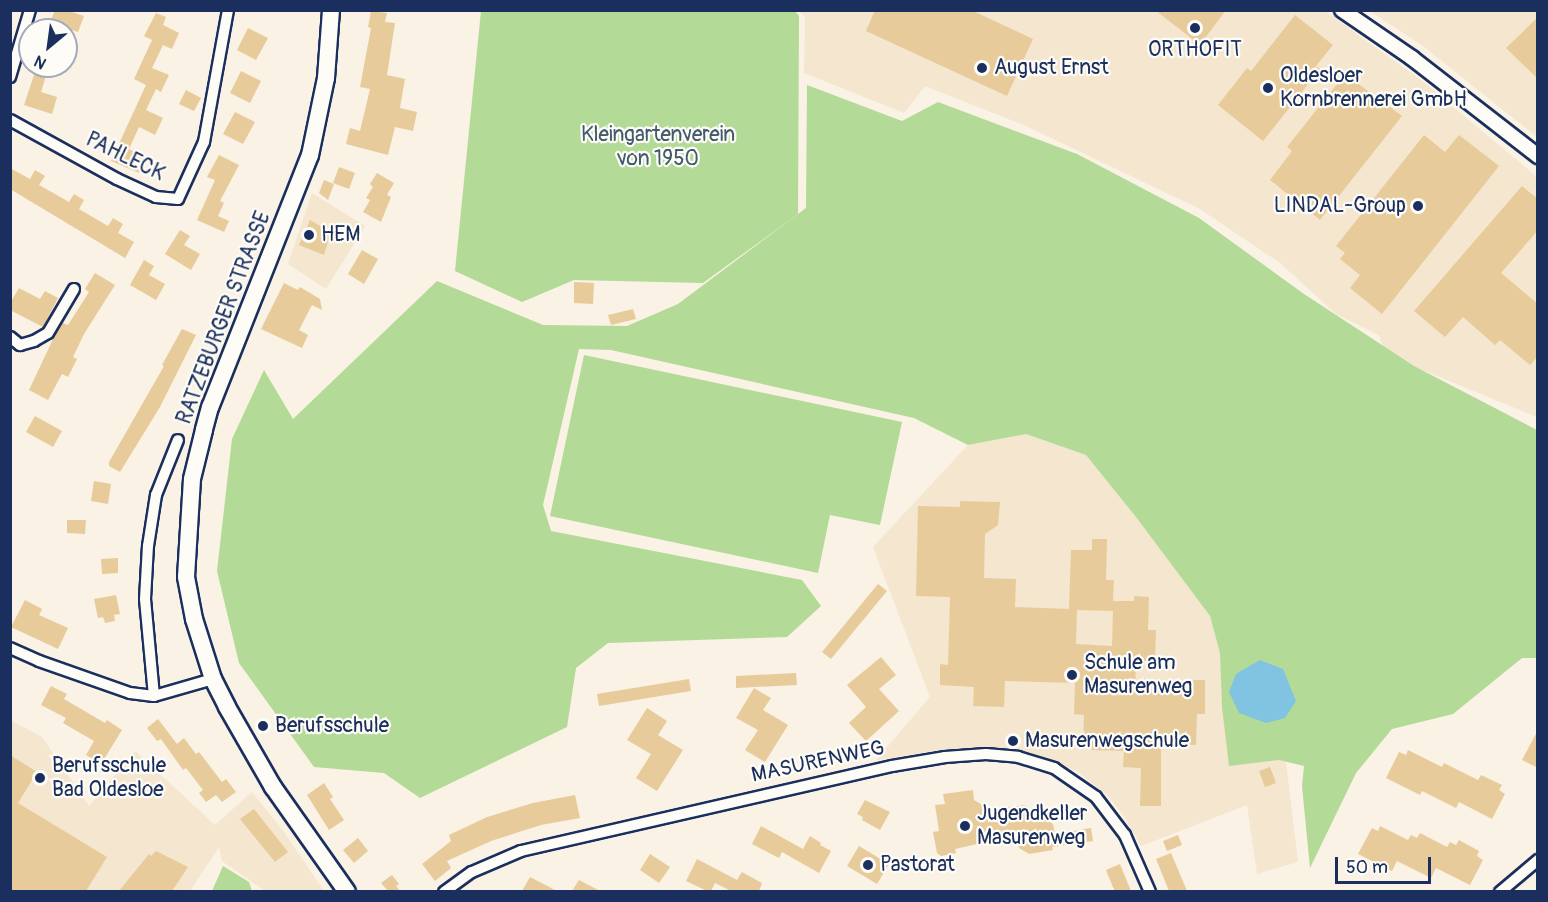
<!DOCTYPE html>
<style>
body{margin:0}
#map{position:relative;width:1548px;height:902px;overflow:hidden;background:#f9f2e5;font-family:Pangolin,sans-serif}
div>[style]{position:absolute}
.built>*{inset:0;background:#f4e6cf}
.green>*{inset:0;background:#b3da96}
.water>*{inset:0;background:#81c4e1}
.building>*{inset:0;background:#e8cb9b}
.roads{filter:drop-shadow(2px 0 #1b2f5e) drop-shadow(-2px 0 #1b2f5e) drop-shadow(0 2px #1b2f5e) drop-shadow(0 -2px #1b2f5e)}
.street>*{height:10px;margin:-5px;padding:0 5px;transform-origin:5px;border-radius:5px;background:#fdfcf7}
.secondary>*{height:14px;margin:-7px;padding:0 7px;transform-origin:7px;border-radius:7px;background:#fdfcf7}
.primary>*{height:16px;margin:-8px;padding:0 8px;transform-origin:8px;border-radius:8px;background:#fdfcf7}
.dots>*{width:16px;height:16px;translate:-50% -50%;box-sizing:border-box;border:3px solid #fdfcf7;border-radius:50%}
span{translate:-50% -50%;white-space:nowrap;text-align:center;line-height:1.15;-webkit-text-stroke:4.5px #fdfcf7;paint-order:stroke}
.poi-label{font-size:21px;color:#1b2f5e}
.left{translate:0 -50%;text-align:left}
.right{translate:-100% -50%;text-align:right}
.park-label{font-size:21px;color:#415a6c}
.street-label{font-size:21px;color:#1b2f5e}
.frame{position:absolute;inset:0;border:12px solid #1b2f5e;pointer-events:none}
.north{position:absolute;left:18px;top:18px;width:60px;height:60px;box-sizing:border-box;background:#fdfcf7;border:2px solid #a3aaba;border-radius:50%;rotate:209deg;font-size:16px;font-weight:700;line-height:24px;text-align:center;color:#1b2f5e}
.north::after{content:'';display:block;margin:auto;width:21px;height:27px;background:#1b2f5e;clip-path:polygon(50% 0,100% 100%,50% 72%,0 100%)}
.scale{position:absolute;left:1335px;top:857px;width:96px;height:27px;box-sizing:border-box;border:3px solid #1b2f5e;border-top:0;padding-left:8px;font-size:18px;line-height:21px;white-space:nowrap;color:#1b2f5e;-webkit-text-stroke:4px #fdfcf7;paint-order:stroke}
</style>
<div id="map">
<div class="built">
<div style="clip-path:polygon(799px 11px,1325px 11px,1422px 81px,1537px 177px,1537px 417px,1386px 355px,1379px 335px,1336px 314px,1280px 263px,1200px 209px,1026px 126px,925px 86px,904px 113px,804px 73px,805px 18px)"></div>
<div style="clip-path:polygon(1370px 11px,1537px 11px,1537px 137px,1423px 46px)"></div>
<div style="clip-path:polygon(312px 193px,365px 226px,326px 289px,288px 264px)"></div>
<div style="clip-path:polygon(1026px 434px,1086px 455px,1136px 517px,1210px 616px,1220px 653px,1222px 707px,1279px 760px,1286px 762px,1298px 862px,1257px 874px,1247px 805px,1141px 846px,1123px 815px,1107px 795px,1077px 771px,1024px 751px,1000px 748px,949px 749px,876px 760px,930px 697px,873px 547px,968px 445px)"></div>
<div style="clip-path:polygon(10px 720px,42px 737px,89px 806px,135px 751px,215px 825px,252px 792px,284px 832px,324px 891px,265px 891px,222px 861px,219px 847px,190px 891px,11px 891px)"></div>
</div>
<div class="green">
<div style="clip-path:polygon(481px 11px,795px 11px,799px 16px,798px 214px,703px 283px,574px 280px,522px 302px,455px 271px)"></div>
<div style="clip-path:polygon(807px 85px,902px 121px,938px 102px,1077px 154px,1199px 218px,1304px 294px,1414px 366px,1537px 430px,1537px 658px,1522px 658px,1453px 714px,1392px 729px,1356px 773px,1310px 868px,1302px 786px,1304px 766px,1279px 760px,1229px 766px,1222px 707px,1220px 653px,1210px 616px,1136px 517px,1086px 455px,1026px 434px,968px 445px,914px 418px,611px 350px,579px 349px,543px 505px,551px 531px,802px 580px,821px 606px,787px 637px,608px 643px,576px 668px,567px 727px,420px 798px,384px 773px,314px 767px,239px 663px,217px 571px,232px 439px,264px 370px,293px 419px,437px 281px,543px 325px,627px 326px,678px 304px,806px 208px)"></div>
<div style="clip-path:polygon(584px 355px,902px 422px,880px 525px,830px 515px,818px 573px,550px 516px)"></div>
<div style="clip-path:polygon(223px 866px,249px 882px,252px 891px,212px 891px)"></div>
</div>
<div class="water">
<div style="clip-path:polygon(1260px 660px,1283px 669px,1296px 701px,1285px 718px,1266px 723px,1239px 713px,1229px 692px,1236px 674px)"></div>
</div>
<div class="building">
<div style="clip-path:polygon(55px 10px,66px 10px,84px 16px,78px 32px,50px 23px)"></div>
<div style="clip-path:polygon(875px 10px,971px 10px,1033px 39px,1007px 96px,866px 31px)"></div>
<div style="clip-path:polygon(1155px 10px,1226px 10px,1200px 45px)"></div>
<div style="clip-path:polygon(371px 11px,387px 13px,385px 22px,395px 23px,387px 75px,405px 79px,400px 108px,417px 112px,413px 131px,395px 127px,388px 155px,346px 144px,350px 128px,360px 131px,370px 89px,360px 87px,371px 28px,368px 27px)"></div>
<div style="clip-path:polygon(156px 13px,166px 17px,163px 25px,179px 33px,172px 49px,163px 45px,152px 68px,169px 75px,161px 92px,156px 89px,146px 110px,163px 118px,155px 135px,139px 127px,129px 149px,146px 157px,139px 173px,111px 161px,146px 85px,134px 79px,152px 40px,144px 36px)"></div>
<div style="clip-path:polygon(1295px 15px,1333px 45px,1316px 66px,1320px 69px,1263px 141px,1218px 105px,1247px 68px,1251px 71px)"></div>
<div style="clip-path:polygon(1538px 17px,1538px 79px,1506px 48px)"></div>
<div style="clip-path:polygon(248px 28px,268px 38px,256px 60px,237px 50px)"></div>
<div style="clip-path:polygon(37px 66px,49px 66px,41px 92px,57px 97px,52px 114px,24px 105px)"></div>
<div style="clip-path:polygon(241px 71px,261px 81px,250px 103px,230px 93px)"></div>
<div style="clip-path:polygon(1345px 74px,1402px 116px,1320px 220px,1270px 180px,1292px 151px,1287px 147px)"></div>
<div style="clip-path:polygon(186px 90px,201px 98px,194px 111px,179px 104px)"></div>
<div style="clip-path:polygon(235px 112px,255px 122px,243px 144px,223px 134px)"></div>
<div style="clip-path:polygon(1424px 135px,1445px 152px,1459px 135px,1499px 166px,1382px 314px,1350px 288px,1360px 275px,1340px 259px,1345px 253px,1336px 246px)"></div>
<div style="clip-path:polygon(219px 155px,239px 165px,220px 201px,224px 203px,218px 216px,229px 221px,224px 232px,197px 220px,215px 180px,207px 177px)"></div>
<div style="clip-path:polygon(339px 167px,355px 173px,349px 189px,333px 183px)"></div>
<div style="clip-path:polygon(10px 168px,30px 179px,35px 170px,45px 176px,39px 185px,69px 202px,74px 194px,84px 200px,79px 209px,108px 226px,113px 218px,123px 224px,118px 233px,134px 242px,125px 258px,10px 189px)"></div>
<div style="clip-path:polygon(377px 173px,394px 183px,387px 195px,391px 197px,381px 222px,363px 212px,370px 200px,366px 198px,373px 187px,370px 184px)"></div>
<div style="clip-path:polygon(324px 180px,334px 184px,328px 200px,319px 193px)"></div>
<div style="clip-path:polygon(1522px 186px,1538px 199px,1538px 230px,1501px 273px,1538px 304px,1538px 356px,1530px 365px,1500px 340px,1495px 345px,1463px 317px,1445px 337px,1414px 311px)"></div>
<div style="clip-path:polygon(310px 220px,331px 232px,324px 255px,299px 245px)"></div>
<div style="clip-path:polygon(180px 230px,190px 236px,184px 245px,200px 254px,191px 270px,165px 254px)"></div>
<div style="clip-path:polygon(362px 250px,378px 259px,364px 284px,348px 274px)"></div>
<div style="clip-path:polygon(144px 260px,154px 266px,149px 275px,165px 284px,156px 300px,130px 285px)"></div>
<div style="clip-path:polygon(95px 273px,115px 285px,84px 334px,73px 357px,77px 359px,68px 377px,62px 374px,48px 400px,29px 390px,55px 335px,63px 323px,68px 325px,89px 292px,85px 289px)"></div>
<div style="clip-path:polygon(574px 282px,594px 283px,593px 304px,574px 303px)"></div>
<div style="clip-path:polygon(284px 283px,298px 290px,300px 287px,320px 299px,322px 310px,312px 305px,299px 330px,308px 335px,302px 348px,261px 329px)"></div>
<div style="clip-path:polygon(19px 288px,40px 299px,45px 291px,58px 298px,43px 327px,10px 310px,10px 303px)"></div>
<div style="clip-path:polygon(633px 309px,636px 319px,611px 325px,608px 315px)"></div>
<div style="clip-path:polygon(182px 329px,196px 335px,160px 407px,120px 472px,109px 466px,109px 462px,164px 366px,162px 365px)"></div>
<div style="clip-path:polygon(35px 416px,62px 431px,53px 447px,26px 432px)"></div>
<div style="clip-path:polygon(94px 481px,111px 484px,108px 504px,91px 501px)"></div>
<div style="clip-path:polygon(evenodd,960px 501px,1000px 502px,998px 525px,985px 534px,984px 578px,1016px 579px,1015px 607px,1069px 609px,1071px 550px,1092px 550px,1092px 539px,1107px 539px,1106px 580px,1114px 580px,1113px 601px,1134px 601px,1134px 596px,1149px 597px,1148px 630px,1156px 630px,1155px 661px,1136px 661px,1135px 692px,1162px 693px,1162px 687px,1168px 688px,1168px 684px,1190px 684px,1190px 680px,1205px 680px,1205px 714px,1197px 714px,1196px 745px,1161px 744px,1161px 806px,1140px 806px,1141px 768px,1123px 767px,1124px 751px,1092px 750px,1092px 743px,1083px 743px,1084px 715px,1074px 714px,1075px 683px,1005px 681px,1004px 707px,973px 706px,974px 687px,940px 685px,940px 664px,948px 665px,950px 597px,916px 596px,918px 506px,960px 507px,960px 501px,1077px 610px,1113px 611px,1112px 646px,1076px 644px,1077px 610px)"></div>
<div style="clip-path:polygon(67px 520px,86px 520px,85px 534px,67px 533px)"></div>
<div style="clip-path:polygon(118px 558px,118px 573px,102px 574px,101px 559px)"></div>
<div style="clip-path:polygon(878px 584px,887px 591px,831px 659px,822px 652px)"></div>
<div style="clip-path:polygon(116px 595px,120px 614px,114px 615px,115px 621px,105px 623px,103px 617px,98px 618px,94px 599px)"></div>
<div style="clip-path:polygon(25px 600px,42px 609px,39px 615px,68px 628px,58px 649px,11px 627px)"></div>
<div style="clip-path:polygon(881px 657px,896px 675px,879px 689px,899px 711px,866px 741px,849px 723px,866px 707px,847px 685px)"></div>
<div style="clip-path:polygon(796px 673px,797px 685px,736px 688px,736px 676px)"></div>
<div style="clip-path:polygon(689px 679px,691px 691px,599px 706px,597px 694px)"></div>
<div style="clip-path:polygon(51px 686px,67px 694px,64px 699px,105px 723px,107px 720px,122px 730px,101px 764px,86px 755px,94px 741px,63px 723px,66px 718px,41px 705px)"></div>
<div style="clip-path:polygon(754px 688px,771px 698px,763px 710px,788px 725px,765px 762px,745px 750px,758px 730px,736px 718px)"></div>
<div style="clip-path:polygon(647px 708px,667px 721px,658px 735px,683px 750px,657px 791px,636px 778px,651px 754px,627px 740px)"></div>
<div style="clip-path:polygon(158px 719px,177px 744px,184px 738px,196px 754px,199px 752px,222px 782px,226px 779px,236px 792px,222px 802px,216px 795px,206px 802px,199px 793px,203px 790px,186px 768px,183px 770px,161px 739px,157px 741px,147px 728px)"></div>
<div style="clip-path:polygon(1538px 730px,1538px 768px,1522px 760px)"></div>
<div style="clip-path:polygon(1408px 750px,1442px 767px,1444px 763px,1478px 780px,1481px 775px,1502px 785px,1499px 790px,1505px 794px,1492px 819px,1459px 802px,1456px 808px,1422px 791px,1420px 795px,1386px 778px,1399px 752px,1406px 755px)"></div>
<div style="clip-path:polygon(10px 755px,37px 772px,18px 803px,107px 857px,86px 891px,10px 891px)"></div>
<div style="clip-path:polygon(1270px 767px,1276px 783px,1265px 787px,1259px 771px)"></div>
<div style="clip-path:polygon(324px 783px,333px 797px,330px 799px,344px 820px,329px 830px,307px 795px)"></div>
<div style="clip-path:polygon(973px 790px,974px 800px,991px 810px,1025px 805px,1053px 824px,1055px 834px,1091px 828px,1093px 841px,1052px 847px,1053px 850px,1029px 854px,1019px 848px,1017px 835px,955px 849px,956px 853px,941px 856px,937px 853px,933px 832px,939px 831px,935px 805px,945px 804px,943px 794px)"></div>
<div style="clip-path:polygon(575px 795px,580px 818px,541px 825px,491px 841px,447px 861px,451px 868px,435px 881px,422px 864px,451px 841px,449px 835px,487px 817px,533px 803px)"></div>
<div style="clip-path:polygon(865px 800px,890px 812px,880px 830px,862px 820px,863px 817px,857px 814px)"></div>
<div style="clip-path:polygon(254px 809px,288px 852px,275px 862px,240px 819px)"></div>
<div style="clip-path:polygon(761px 826px,803px 849px,810px 836px,821px 843px,820px 845px,831px 851px,819px 873px,782px 852px,779px 858px,752px 844px)"></div>
<div style="clip-path:polygon(1380px 826px,1408px 840px,1411px 835px,1417px 838px,1420px 833px,1447px 847px,1450px 842px,1456px 845px,1459px 840px,1479px 851px,1477px 856px,1483px 860px,1470px 885px,1436px 868px,1431px 878px,1397px 861px,1392px 871px,1358px 854px,1372px 828px,1378px 831px)"></div>
<div style="clip-path:polygon(1178px 835px,1182px 845px,1167px 851px,1163px 841px)"></div>
<div style="clip-path:polygon(358px 838px,368px 851px,354px 863px,343px 850px)"></div>
<div style="clip-path:polygon(859px 846px,889px 864px,877px 884px,847px 866px)"></div>
<div style="clip-path:polygon(156px 851px,188px 867px,172px 891px,119px 891px,149px 854px,151px 856px)"></div>
<div style="clip-path:polygon(1171px 853px,1177px 867px,1187px 891px,1169px 891px,1156px 859px)"></div>
<div style="clip-path:polygon(650px 854px,670px 867px,659px 883px,640px 870px)"></div>
<div style="clip-path:polygon(697px 859px,737px 880px,742px 872px,762px 883px,759px 891px,731px 891px,715px 883px,711px 891px,707px 891px,686px 881px)"></div>
<div style="clip-path:polygon(1120px 864px,1126px 879px,1131px 891px,1115px 891px,1112px 885px,1106px 870px)"></div>
<div style="clip-path:polygon(392px 875px,399px 884px,396px 886px,400px 891px,388px 891px,381px 883px)"></div>
<div style="clip-path:polygon(530px 877px,557px 891px,522px 891px)"></div>
<div style="clip-path:polygon(579px 880px,600px 891px,572px 891px)"></div>
</div>
<div class="roads">
<div class="street">
<div style="left:10px;top:77px;width:70px;rotate:-73.4deg"></div>
<div style="left:10px;top:120px;width:122px;rotate:28.9deg"></div>
<div style="left:117px;top:179px;width:43px;rotate:24.8deg"></div>
<div style="left:156px;top:197px;width:22px;rotate:5deg"></div>
<div style="left:178px;top:199px;width:63px;rotate:-65.5deg"></div>
<div style="left:204px;top:142px;width:134px;rotate:-79.7deg"></div>
<div style="left:10px;top:337px;width:13px;rotate:39deg"></div>
<div style="left:20px;top:345px;width:15px;rotate:-16deg"></div>
<div style="left:34px;top:341px;width:16px;rotate:-30deg"></div>
<div style="left:48px;top:333px;width:51px;rotate:-59.4deg"></div>
<div style="left:10px;top:648px;width:32px;rotate:24deg"></div>
<div style="left:39px;top:661px;width:96px;rotate:19.4deg"></div>
<div style="left:130px;top:693px;width:24px;rotate:7deg"></div>
<div style="left:154px;top:696px;width:61px;rotate:-16.1deg"></div>
<div style="left:154px;top:696px;width:97px;rotate:-95.3deg"></div>
<div style="left:145px;top:599px;width:53px;rotate:-86.8deg"></div>
<div style="left:148px;top:546px;width:52px;rotate:-81.1deg"></div>
<div style="left:156px;top:495px;width:59px;rotate:-68.2deg"></div>
<div style="left:444px;top:892px;width:34px;rotate:-36deg"></div>
<div style="left:472px;top:872px;width:53px;rotate:-23.2deg"></div>
<div style="left:521px;top:851px;width:381px;rotate:-12.9deg"></div>
<div style="left:892px;top:766px;width:54px;rotate:-9.6deg"></div>
<div style="left:945px;top:757px;width:41px;rotate:-4.2deg"></div>
<div style="left:986px;top:754px;width:32px;rotate:5deg"></div>
<div style="left:1018px;top:757px;width:38px;rotate:17deg"></div>
<div style="left:1054px;top:768px;width:51px;rotate:34.6deg"></div>
<div style="left:1096px;top:797px;width:48px;rotate:52.7deg"></div>
<div style="left:1125px;top:835px;width:62px;rotate:66.3deg"></div>
<div style="left:1500px;top:892px;width:50px;rotate:-40.1deg"></div>
</div>
<div class="secondary">
<div style="left:1342px;top:10px;width:85px;rotate:34.4deg"></div>
<div style="left:1412px;top:58px;width:160px;rotate:37.9deg"></div>
</div>
<div class="primary">
<div style="left:331px;top:10px;width:68px;rotate:94.2deg"></div>
<div style="left:326px;top:78px;width:79px;rotate:101.7deg"></div>
<div style="left:310px;top:155px;width:271px;rotate:111.6deg"></div>
<div style="left:210px;top:407px;width:24px;rotate:105deg"></div>
<div style="left:204px;top:430px;width:50px;rotate:103.8deg"></div>
<div style="left:192px;top:479px;width:98px;rotate:93.5deg"></div>
<div style="left:186px;top:577px;width:43px;rotate:79.2deg"></div>
<div style="left:194px;top:619px;width:63px;rotate:72.4deg"></div>
<div style="left:213px;top:679px;width:31px;rotate:63deg"></div>
<div style="left:227px;top:707px;width:92px;rotate:60.1deg"></div>
<div style="left:273px;top:787px;width:128px;rotate:54.8deg"></div>
</div>
</div>
<div class="dots">
<div style="left:1195px;top:28px;background:#1b2f5e"></div>
<div style="left:982px;top:68px;background:#1b2f5e"></div>
<div style="left:1268px;top:88px;background:#1b2f5e"></div>
<div style="left:1418px;top:206px;background:#1b2f5e"></div>
<div style="left:309px;top:235px;background:#1b2f5e"></div>
<div style="left:1072px;top:675px;background:#1b2f5e"></div>
<div style="left:263px;top:726px;background:#1b2f5e"></div>
<div style="left:1013px;top:741px;background:#1b2f5e"></div>
<div style="left:40px;top:778px;background:#1b2f5e"></div>
<div style="left:965px;top:826px;background:#1b2f5e"></div>
<div style="left:868px;top:865px;background:#1b2f5e"></div>
</div>
<div class="poi-label">
<span style="left:1195px;top:50px">ORTHOFIT</span>
<span class="left" style="left:994px;top:68px">August Ernst</span>
<span class="left" style="left:1280px;top:88px">Oldesloer<br>Kornbrennerei GmbH</span>
<span class="right" style="left:1406px;top:206px">LINDAL-Group</span>
<span class="left" style="left:321px;top:235px">HEM</span>
<span class="left" style="left:1084px;top:675px">Schule am<br>Masurenweg</span>
<span class="left" style="left:275px;top:726px">Berufsschule</span>
<span class="left" style="left:1025px;top:741px">Masurenwegschule</span>
<span class="left" style="left:52px;top:778px">Berufsschule<br>Bad Oldesloe</span>
<span class="left" style="left:977px;top:826px">Jugendkeller<br>Masurenweg</span>
<span class="left" style="left:880px;top:865px">Pastorat</span>
</div>
<div class="park-label">
<span style="left:658px;top:147px">Kleingartenverein<br>von 1950</span>
</div>
<div class="street-label">
<span style="left:125px;top:157px;rotate:26deg">PAHLECK</span>
<span style="left:224px;top:318px;rotate:-69deg">RATZEBURGER STRASSE</span>
<span style="left:818px;top:762px;rotate:-12deg">MASURENWEG</span>
</div>
<div class="frame"></div>
<div class="north">N</div>
<div class="scale">50 m</div>
</div>
